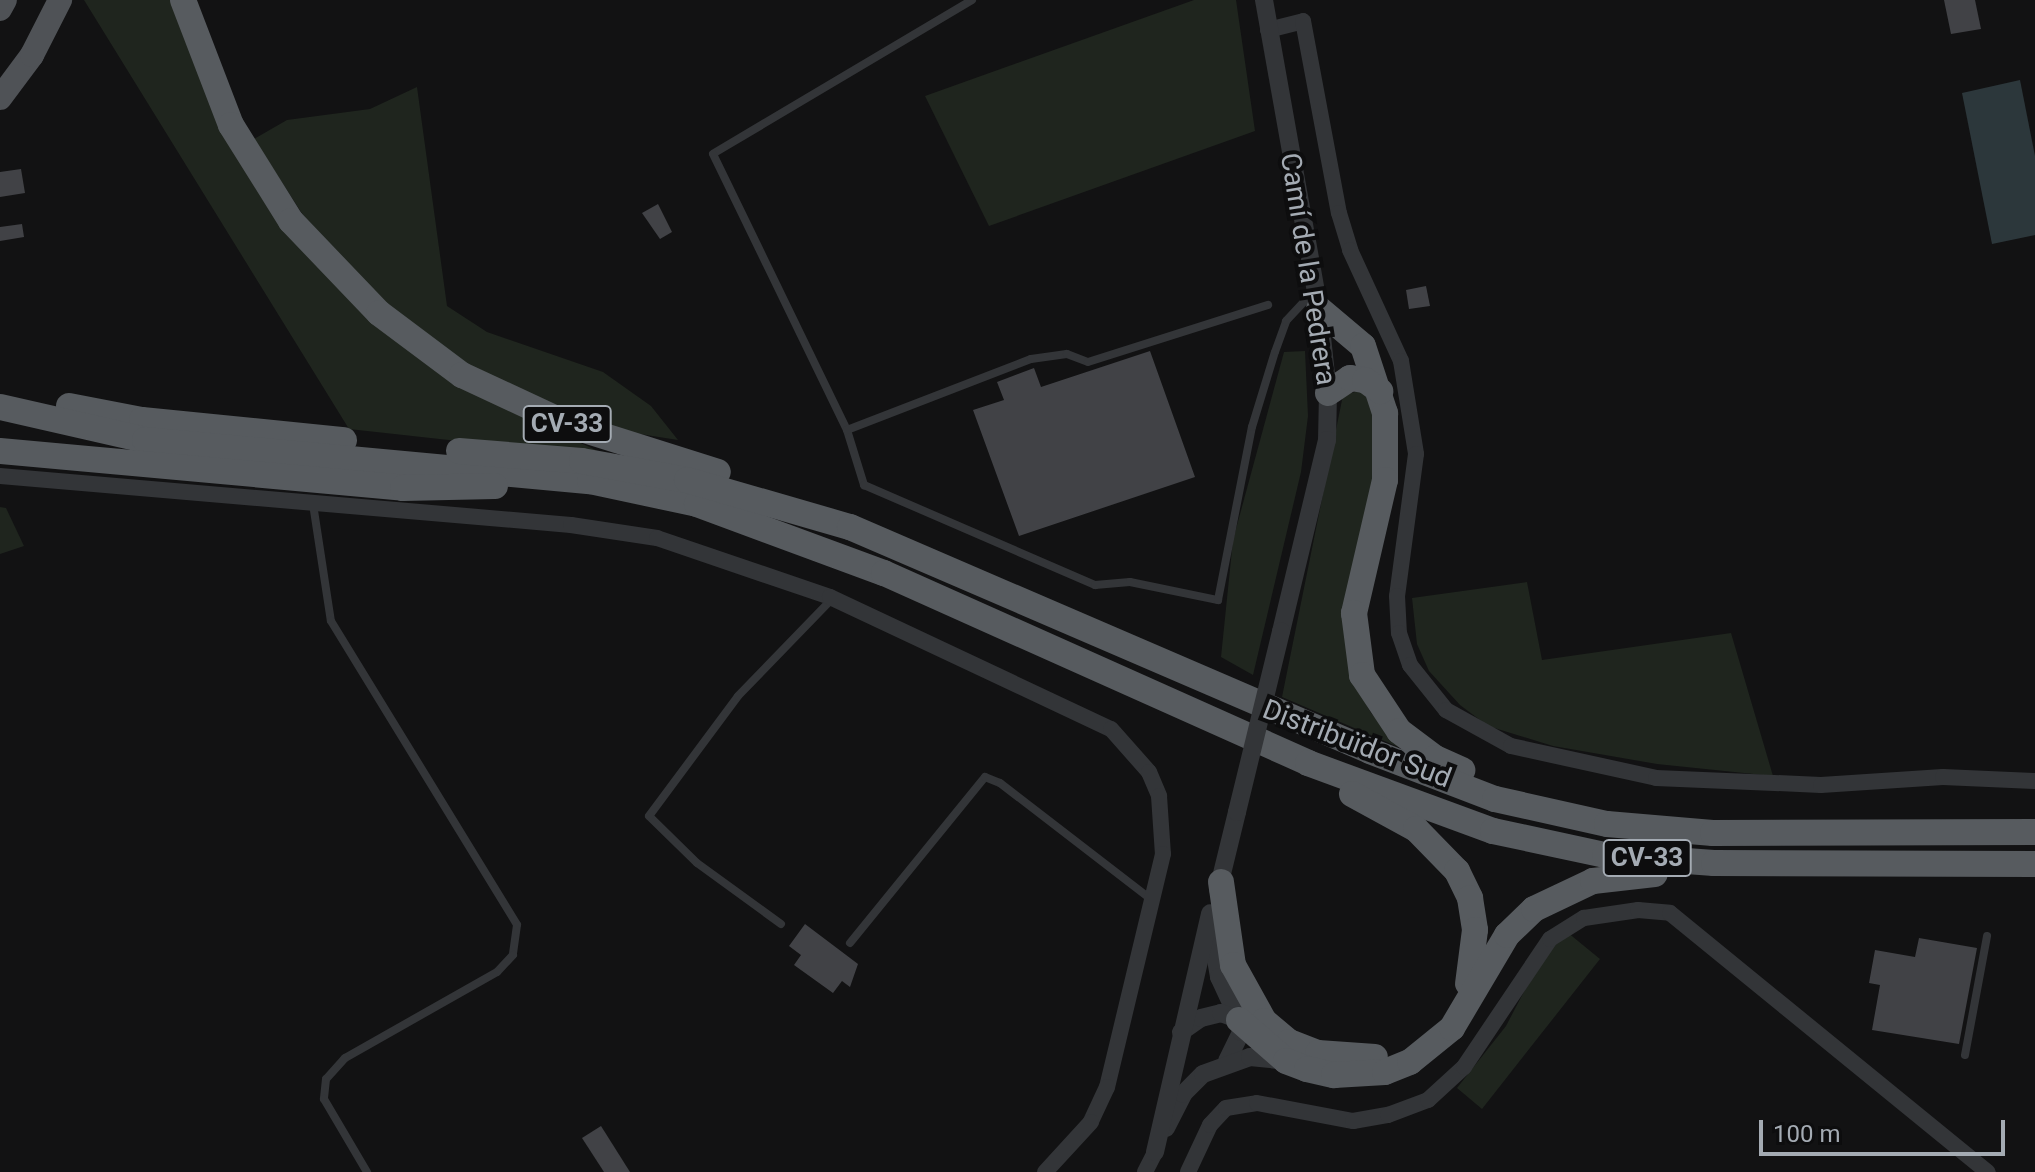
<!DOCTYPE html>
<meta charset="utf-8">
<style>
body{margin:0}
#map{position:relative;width:2035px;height:1172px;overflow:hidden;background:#121213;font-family:Roboto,sans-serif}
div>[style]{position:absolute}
.green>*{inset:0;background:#1f251e}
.water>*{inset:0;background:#2c373b}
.building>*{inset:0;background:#414246}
.service>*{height:8px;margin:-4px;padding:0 4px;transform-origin:4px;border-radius:4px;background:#333538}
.minor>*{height:16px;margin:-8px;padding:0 8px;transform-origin:8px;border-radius:8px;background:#333538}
.tertiary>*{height:18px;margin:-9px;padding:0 9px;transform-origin:9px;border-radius:9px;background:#333538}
.primary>*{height:24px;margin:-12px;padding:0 12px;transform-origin:12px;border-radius:12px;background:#4f5256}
.trunk>*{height:26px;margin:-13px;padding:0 13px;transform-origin:13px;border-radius:13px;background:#575b5f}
.tertiary-bridge>*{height:18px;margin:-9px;padding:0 9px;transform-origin:9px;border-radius:9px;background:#333538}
span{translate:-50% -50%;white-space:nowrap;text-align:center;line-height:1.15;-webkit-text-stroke:8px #0d0d0e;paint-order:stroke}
.shield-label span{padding:2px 6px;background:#0d0d0e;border:2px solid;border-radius:6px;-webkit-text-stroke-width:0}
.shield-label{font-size:26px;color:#a4abb3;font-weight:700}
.street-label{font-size:28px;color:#a4abb3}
.scale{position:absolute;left:1759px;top:1120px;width:246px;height:36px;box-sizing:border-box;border:4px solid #a4abb3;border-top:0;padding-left:10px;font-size:24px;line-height:28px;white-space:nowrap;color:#a4abb3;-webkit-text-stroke:6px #0d0d0e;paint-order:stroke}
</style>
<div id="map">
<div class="green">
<div style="clip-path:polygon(84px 0,172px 0,255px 183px,469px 391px,613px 458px,349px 429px)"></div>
<div style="clip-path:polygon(1194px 0,1236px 0,1255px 131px,989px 226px,925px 96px)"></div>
<div style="clip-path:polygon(417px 87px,447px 306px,487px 332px,603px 372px,651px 406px,678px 440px,608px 429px,477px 371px,392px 312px,303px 215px,254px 139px,287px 120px,370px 109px)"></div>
<div style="clip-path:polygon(1305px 351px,1308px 416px,1301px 472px,1253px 675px,1221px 657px,1233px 540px,1284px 352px)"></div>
<div style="clip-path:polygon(1359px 391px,1369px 398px,1373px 411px,1374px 472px,1355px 684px,1371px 713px,1403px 749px,1282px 697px,1343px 395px)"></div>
<div style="clip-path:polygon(0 507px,6px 508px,24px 546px,0 554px)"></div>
<div style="clip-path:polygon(1527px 582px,1542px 660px,1731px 633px,1773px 776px,1657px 764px,1553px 746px,1488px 726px,1460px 705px,1429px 671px,1417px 644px,1412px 598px)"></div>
<div style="clip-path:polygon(1567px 932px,1600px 959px,1482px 1109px,1457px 1088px,1506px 1026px,1541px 959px)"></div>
</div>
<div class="water">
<div style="clip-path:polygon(2020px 80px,2035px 156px,2035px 235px,1992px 244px,1962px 93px)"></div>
</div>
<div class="building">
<div style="clip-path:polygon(1944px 0,1975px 0,1981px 29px,1951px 34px)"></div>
<div style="clip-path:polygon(21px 169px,25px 193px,0 197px,0 172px)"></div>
<div style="clip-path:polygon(658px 204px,672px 232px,660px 239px,642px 213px)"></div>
<div style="clip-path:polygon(22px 224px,24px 237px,0 241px,0 227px)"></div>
<div style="clip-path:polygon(1426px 286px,1430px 306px,1409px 309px,1406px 290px)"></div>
<div style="clip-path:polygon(1150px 351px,1195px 477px,1019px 536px,973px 410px,1004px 400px,997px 382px,1034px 368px,1041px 387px)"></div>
<div style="clip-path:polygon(805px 924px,858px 964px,850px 987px,842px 981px,833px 993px,794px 965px,801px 955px,789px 946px)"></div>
<div style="clip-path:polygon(1919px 938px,1977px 948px,1959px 1044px,1872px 1030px,1880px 985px,1869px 983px,1875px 950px,1915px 957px)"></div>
<div style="clip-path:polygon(601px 1126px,630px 1172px,604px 1172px,582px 1138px)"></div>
</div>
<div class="service">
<div style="left:972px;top:0;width:301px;rotate:149.3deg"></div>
<div style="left:713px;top:154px;width:307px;rotate:64.1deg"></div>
<div style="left:847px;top:430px;width:58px;rotate:72.8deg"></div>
<div style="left:864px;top:485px;width:252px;rotate:23.4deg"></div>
<div style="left:1095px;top:585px;width:35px;rotate:-5deg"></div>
<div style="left:1130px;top:582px;width:90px;rotate:11.6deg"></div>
<div style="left:1218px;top:600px;width:176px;rotate:-78.9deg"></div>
<div style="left:1252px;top:427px;width:78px;rotate:-73deg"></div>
<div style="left:1275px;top:352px;width:33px;rotate:-70deg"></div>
<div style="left:1286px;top:321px;width:42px;rotate:-46.9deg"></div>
<div style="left:847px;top:430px;width:197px;rotate:-21.1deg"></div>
<div style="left:1031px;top:359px;width:36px;rotate:-8deg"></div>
<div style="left:1067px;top:354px;width:22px;rotate:21deg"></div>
<div style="left:1088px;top:362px;width:189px;rotate:-17.6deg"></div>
<div style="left:313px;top:504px;width:118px;rotate:81.3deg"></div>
<div style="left:331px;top:621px;width:356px;rotate:58.5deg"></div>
<div style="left:517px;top:925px;width:30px;rotate:98deg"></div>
<div style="left:513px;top:955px;width:23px;rotate:133deg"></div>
<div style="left:497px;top:972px;width:175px;rotate:150.5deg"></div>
<div style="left:345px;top:1058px;width:28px;rotate:132deg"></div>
<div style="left:326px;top:1079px;width:20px;rotate:96deg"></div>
<div style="left:324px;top:1099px;width:85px;rotate:59.5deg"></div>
<div style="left:781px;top:924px;width:104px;rotate:-144deg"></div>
<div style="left:697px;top:863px;width:67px;rotate:-135.6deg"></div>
<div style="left:649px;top:816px;width:149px;rotate:-53.4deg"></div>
<div style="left:738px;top:696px;width:135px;rotate:-45.9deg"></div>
<div style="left:850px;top:943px;width:214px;rotate:-50.9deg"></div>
<div style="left:985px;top:777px;width:16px;rotate:22deg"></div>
<div style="left:1000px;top:783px;width:192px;rotate:37.6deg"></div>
<div style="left:1965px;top:1055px;width:121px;rotate:-79.5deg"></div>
</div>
<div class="minor">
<div style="left:1268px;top:30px;width:36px;rotate:-14deg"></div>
<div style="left:1303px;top:21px;width:195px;rotate:79.4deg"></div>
<div style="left:1339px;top:213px;width:39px;rotate:73deg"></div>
<div style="left:1350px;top:250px;width:122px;rotate:65.3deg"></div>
<div style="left:1401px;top:361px;width:94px;rotate:80.8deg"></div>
<div style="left:1416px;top:454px;width:143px;rotate:97.6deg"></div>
<div style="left:1397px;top:596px;width:37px;rotate:87deg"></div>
<div style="left:1399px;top:633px;width:34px;rotate:71deg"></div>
<div style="left:1410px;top:665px;width:58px;rotate:51.3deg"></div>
<div style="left:1446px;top:710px;width:74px;rotate:29deg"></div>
<div style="left:1511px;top:746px;width:148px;rotate:12.4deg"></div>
<div style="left:1656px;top:778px;width:165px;rotate:2.4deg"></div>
<div style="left:1821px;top:785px;width:122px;rotate:-3.8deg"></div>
<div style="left:1943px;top:777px;width:92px;rotate:2.5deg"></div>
<div style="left:0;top:476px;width:573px;rotate:4.9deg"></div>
<div style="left:571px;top:525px;width:87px;rotate:8.6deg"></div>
<div style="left:657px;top:538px;width:183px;rotate:18.8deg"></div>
<div style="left:830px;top:597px;width:310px;rotate:25.2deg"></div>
<div style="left:1111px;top:729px;width:57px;rotate:48.5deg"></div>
<div style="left:1149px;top:772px;width:26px;rotate:67deg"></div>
<div style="left:1159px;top:796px;width:58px;rotate:86.1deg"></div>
<div style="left:1163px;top:854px;width:240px;rotate:103.5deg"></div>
<div style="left:1107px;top:1087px;width:38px;rotate:115deg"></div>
<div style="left:1091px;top:1122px;width:68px;rotate:132.6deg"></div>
<div style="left:1145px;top:1172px;width:22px;rotate:-63deg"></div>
<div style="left:1188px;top:1172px;width:52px;rotate:-64.9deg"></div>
<div style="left:1210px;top:1125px;width:23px;rotate:-47deg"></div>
<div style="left:1226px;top:1108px;width:31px;rotate:-9deg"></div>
<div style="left:1257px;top:1103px;width:98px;rotate:10.6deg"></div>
<div style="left:1353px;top:1121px;width:36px;rotate:-10deg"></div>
<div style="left:1388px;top:1115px;width:43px;rotate:-20.6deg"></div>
<div style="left:1428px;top:1100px;width:49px;rotate:-42.5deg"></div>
<div style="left:1464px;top:1067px;width:154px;rotate:-56.1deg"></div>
<div style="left:1550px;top:939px;width:40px;rotate:-32deg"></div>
<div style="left:1584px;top:918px;width:55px;rotate:-8.4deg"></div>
<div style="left:1638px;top:910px;width:32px;rotate:5deg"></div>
<div style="left:1670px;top:913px;width:410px;rotate:39.2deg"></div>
</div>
<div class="tertiary">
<div style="left:1264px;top:0;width:314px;rotate:79.9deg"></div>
<div style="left:1319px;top:309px;width:84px;rotate:83.9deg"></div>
<div style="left:1328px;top:393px;width:47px;rotate:91.2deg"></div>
<div style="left:1327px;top:440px;width:196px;rotate:103.5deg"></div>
<div style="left:1218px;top:890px;width:80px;rotate:-76.3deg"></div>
<div style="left:1211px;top:931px;width:47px;rotate:80.1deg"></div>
<div style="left:1219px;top:977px;width:47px;rotate:65.1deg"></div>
<div style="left:1181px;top:1032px;width:24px;rotate:-35deg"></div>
<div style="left:1201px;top:1018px;width:21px;rotate:-14deg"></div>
<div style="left:1221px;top:1013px;width:20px;rotate:20deg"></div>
<div style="left:1227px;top:1061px;width:32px;rotate:-64deg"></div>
<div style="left:1241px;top:1032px;width:17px;rotate:-97deg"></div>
<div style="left:1166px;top:1128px;width:38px;rotate:-63deg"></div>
<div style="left:1183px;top:1094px;width:28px;rotate:-45deg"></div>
<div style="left:1203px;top:1074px;width:50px;rotate:-19.9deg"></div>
<div style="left:1250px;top:1057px;width:36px;rotate:6deg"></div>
<div style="left:1155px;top:1152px;width:245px;rotate:-77deg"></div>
</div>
<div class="primary">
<div style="left:0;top:9px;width:10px;rotate:-61deg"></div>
<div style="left:0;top:98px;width:54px;rotate:-53.3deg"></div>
<div style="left:32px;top:55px;width:62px;rotate:-63deg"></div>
</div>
<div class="trunk">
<div style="left:183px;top:0;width:134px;rotate:69deg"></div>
<div style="left:231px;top:125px;width:113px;rotate:58deg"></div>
<div style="left:291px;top:221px;width:127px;rotate:46.3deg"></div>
<div style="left:379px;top:313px;width:104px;rotate:36.8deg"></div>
<div style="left:462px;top:375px;width:118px;rotate:25deg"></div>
<div style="left:569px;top:425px;width:156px;rotate:17.5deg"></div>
<div style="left:1319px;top:309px;width:57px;rotate:40.1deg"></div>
<div style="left:1363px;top:346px;width:71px;rotate:71.8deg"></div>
<div style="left:1385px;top:413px;width:67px;rotate:90deg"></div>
<div style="left:1385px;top:480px;width:137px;rotate:103.1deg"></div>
<div style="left:1354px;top:613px;width:63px;rotate:82.6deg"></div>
<div style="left:1362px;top:675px;width:67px;rotate:56.5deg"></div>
<div style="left:1399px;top:731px;width:45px;rotate:36.9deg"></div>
<div style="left:1435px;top:758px;width:30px;rotate:24deg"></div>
<div style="left:1328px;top:393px;width:27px;rotate:-34deg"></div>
<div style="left:1350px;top:378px;width:15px;rotate:8deg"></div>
<div style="left:1365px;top:380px;width:19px;rotate:36deg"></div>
<div style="left:69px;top:406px;width:74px;rotate:10.9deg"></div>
<div style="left:142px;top:420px;width:203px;rotate:5.7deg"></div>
<div style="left:0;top:407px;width:149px;rotate:12.8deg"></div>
<div style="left:145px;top:440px;width:447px;rotate:5.3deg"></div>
<div style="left:590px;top:481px;width:109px;rotate:12.1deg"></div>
<div style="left:697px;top:504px;width:199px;rotate:20.3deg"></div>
<div style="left:884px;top:573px;width:465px;rotate:24.1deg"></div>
<div style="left:1308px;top:763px;width:197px;rotate:20.2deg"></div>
<div style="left:1493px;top:831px;width:115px;rotate:12.1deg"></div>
<div style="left:1605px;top:855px;width:109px;rotate:4.2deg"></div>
<div style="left:1714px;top:863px;width:321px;rotate:0.2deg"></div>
<div style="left:0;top:451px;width:405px;rotate:5.2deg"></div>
<div style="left:403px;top:488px;width:92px;rotate:-1.2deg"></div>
<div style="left:459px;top:451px;width:123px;rotate:4.6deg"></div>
<div style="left:582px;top:461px;width:107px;rotate:10.3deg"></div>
<div style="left:687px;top:480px;width:170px;rotate:16.1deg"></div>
<div style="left:850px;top:527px;width:566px;rotate:23.3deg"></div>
<div style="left:1370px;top:751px;width:134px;rotate:21deg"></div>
<div style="left:1495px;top:799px;width:115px;rotate:12.6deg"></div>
<div style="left:1607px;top:824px;width:106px;rotate:4.9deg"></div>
<div style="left:1713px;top:833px;width:322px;rotate:-0.2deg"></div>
<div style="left:1352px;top:794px;width:73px;rotate:28.7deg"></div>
<div style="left:1416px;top:829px;width:59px;rotate:45.7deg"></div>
<div style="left:1457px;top:871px;width:30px;rotate:64deg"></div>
<div style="left:1470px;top:898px;width:32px;rotate:81deg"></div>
<div style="left:1475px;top:930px;width:54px;rotate:97.4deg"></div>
<div style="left:1221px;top:882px;width:84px;rotate:81.8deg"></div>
<div style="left:1233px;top:965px;width:64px;rotate:61deg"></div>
<div style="left:1264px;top:1021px;width:33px;rotate:40deg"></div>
<div style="left:1289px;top:1042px;width:31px;rotate:21deg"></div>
<div style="left:1318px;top:1053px;width:57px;rotate:4deg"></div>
<div style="left:1239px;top:1020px;width:62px;rotate:41.1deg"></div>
<div style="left:1286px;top:1061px;width:22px;rotate:21deg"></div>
<div style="left:1307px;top:1069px;width:28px;rotate:13deg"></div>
<div style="left:1334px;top:1075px;width:51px;rotate:-3.4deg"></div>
<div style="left:1385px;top:1072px;width:27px;rotate:-22deg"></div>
<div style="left:1410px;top:1062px;width:54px;rotate:-39deg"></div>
<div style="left:1452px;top:1028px;width:108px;rotate:-59.4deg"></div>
<div style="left:1507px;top:935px;width:37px;rotate:-44deg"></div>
<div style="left:1534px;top:909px;width:65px;rotate:-25.4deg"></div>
<div style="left:1593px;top:881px;width:62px;rotate:-6.4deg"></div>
</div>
<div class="tertiary-bridge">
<div style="left:1237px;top:812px;width:186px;rotate:-76.3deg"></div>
</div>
<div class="shield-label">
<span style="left:567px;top:424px">CV-33</span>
<span style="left:1647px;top:858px">CV-33</span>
</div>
<div class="street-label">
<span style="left:1308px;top:269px;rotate:81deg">Camí de la Pedrera</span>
<span style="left:1357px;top:744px;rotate:21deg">Distribuïdor Sud</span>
</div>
<div class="scale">100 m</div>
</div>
